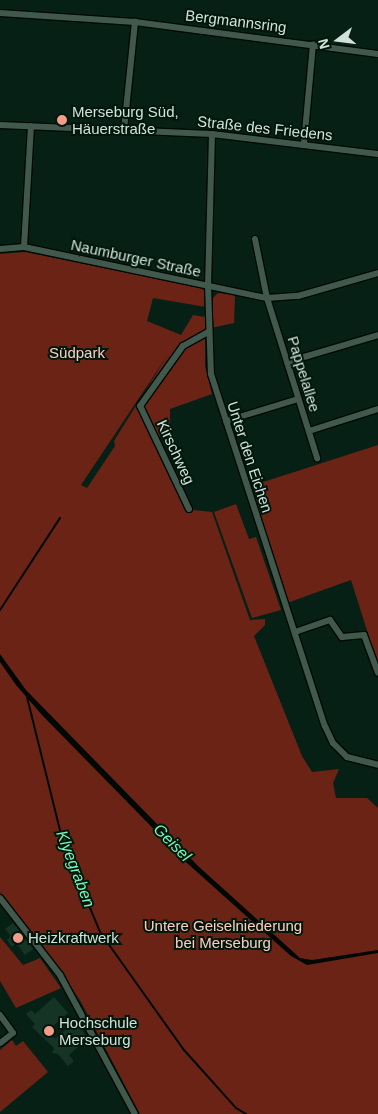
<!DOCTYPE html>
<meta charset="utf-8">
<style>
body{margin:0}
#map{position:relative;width:378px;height:1114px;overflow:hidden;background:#072015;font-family:Helvetica,sans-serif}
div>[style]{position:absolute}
.green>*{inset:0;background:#6b2316}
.water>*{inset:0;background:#010804}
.stream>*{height:2px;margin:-1px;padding:0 1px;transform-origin:1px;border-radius:1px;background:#010804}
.building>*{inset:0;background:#153426}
.roads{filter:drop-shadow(1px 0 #000903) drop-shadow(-1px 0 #000903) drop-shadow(0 1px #000903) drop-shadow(0 -1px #000903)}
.minor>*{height:6px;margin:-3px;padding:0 3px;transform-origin:3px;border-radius:3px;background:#40594c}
.dots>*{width:14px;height:14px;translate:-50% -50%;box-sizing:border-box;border:2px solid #01170c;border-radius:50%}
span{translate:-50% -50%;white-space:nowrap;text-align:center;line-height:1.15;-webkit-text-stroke:4px #01170c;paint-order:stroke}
.street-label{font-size:15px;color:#d2e1d9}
.poi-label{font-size:15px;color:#d2e1d9}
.left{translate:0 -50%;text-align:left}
.park-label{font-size:15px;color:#fecdc2}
.water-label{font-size:16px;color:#74f7ba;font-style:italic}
.north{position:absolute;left:313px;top:15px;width:50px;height:50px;-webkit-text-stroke:4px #01170c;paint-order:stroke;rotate:255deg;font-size:14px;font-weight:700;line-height:20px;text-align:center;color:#d2e1d9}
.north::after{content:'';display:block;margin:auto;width:18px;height:22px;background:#d2e1d9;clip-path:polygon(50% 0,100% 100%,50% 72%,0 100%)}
</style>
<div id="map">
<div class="green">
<div style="clip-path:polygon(evenodd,25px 252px,199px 287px,206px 292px,206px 307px,153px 298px,147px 321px,181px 335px,193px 315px,205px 317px,205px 366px,212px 394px,170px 409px,170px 423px,157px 440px,175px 476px,184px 509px,212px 512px,250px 620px,265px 619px,265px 625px,254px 636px,302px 756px,312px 772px,339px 769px,333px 783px,336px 798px,367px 798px,378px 808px,378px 1114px,140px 1114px,81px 1002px,39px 940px,0 894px,0 254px,25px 252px,169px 353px,114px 441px,115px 446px,87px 488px,81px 485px,169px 353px)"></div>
<div style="clip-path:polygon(218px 293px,235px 295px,234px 323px,211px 328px,212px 299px)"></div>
<div style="clip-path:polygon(378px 445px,378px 665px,351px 580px,287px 603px,251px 486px)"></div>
<div style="clip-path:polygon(236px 504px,249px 539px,256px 537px,281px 610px,252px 618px,214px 512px)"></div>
<div style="clip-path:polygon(0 937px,23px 965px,40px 958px,61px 988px,16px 1008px,0 981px)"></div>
<div style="clip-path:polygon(12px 1040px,16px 1046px,23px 1041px,48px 1072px,0 1112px,0 1050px)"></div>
</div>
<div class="water">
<div style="clip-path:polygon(0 654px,26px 690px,198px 866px,300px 958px,312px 960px,378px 950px,378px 953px,307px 965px,291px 956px,187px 863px,42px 715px,16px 685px,0 662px)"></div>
</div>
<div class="stream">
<div style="left:0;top:610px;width:110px;rotate:-56.9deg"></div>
<div style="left:27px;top:697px;width:150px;rotate:76.1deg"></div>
<div style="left:63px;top:843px;width:96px;rotate:67.4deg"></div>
<div style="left:100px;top:932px;width:145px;rotate:54.6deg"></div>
<div style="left:184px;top:1050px;width:78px;rotate:48.1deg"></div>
<div style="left:236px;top:1108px;width:12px;rotate:31deg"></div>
</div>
<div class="building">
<div style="clip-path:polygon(13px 923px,33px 949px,25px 955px,16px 943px,12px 947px,7px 940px,11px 936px,5px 929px)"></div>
<div style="clip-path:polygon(54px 997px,68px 1013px,48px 1030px,55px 1039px,75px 1022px,88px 1038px,69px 1055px,74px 1061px,68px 1066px,58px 1054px,52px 1053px,54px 1048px,32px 1027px,35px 1024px,26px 1014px,31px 1010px,35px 1014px)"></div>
</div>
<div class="roads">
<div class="minor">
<div style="left:0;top:13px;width:135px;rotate:3.8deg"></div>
<div style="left:135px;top:22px;width:245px;rotate:7.5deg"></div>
<div style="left:0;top:125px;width:212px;rotate:2.4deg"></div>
<div style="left:212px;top:134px;width:167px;rotate:6.9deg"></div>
<div style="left:124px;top:130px;width:109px;rotate:-84.2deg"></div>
<div style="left:212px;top:134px;width:151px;rotate:91.5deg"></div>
<div style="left:208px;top:285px;width:89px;rotate:88.1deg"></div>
<div style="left:211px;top:374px;width:370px;rotate:72.1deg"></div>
<div style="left:325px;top:726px;width:19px;rotate:65deg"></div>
<div style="left:333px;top:743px;width:20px;rotate:45deg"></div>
<div style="left:347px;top:757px;width:32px;rotate:14deg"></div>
<div style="left:304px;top:143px;width:99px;rotate:-84.8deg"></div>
<div style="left:255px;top:239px;width:60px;rotate:78.5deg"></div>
<div style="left:267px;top:298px;width:168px;rotate:72.6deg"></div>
<div style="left:24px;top:247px;width:121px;rotate:-86.7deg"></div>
<div style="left:0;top:249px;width:24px;rotate:-5deg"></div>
<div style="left:24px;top:247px;width:248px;rotate:11.9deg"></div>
<div style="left:267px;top:298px;width:31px;rotate:-4deg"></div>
<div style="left:298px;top:296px;width:83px;rotate:-16deg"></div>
<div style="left:287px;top:362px;width:95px;rotate:-16.5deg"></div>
<div style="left:226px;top:421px;width:75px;rotate:-17deg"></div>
<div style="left:309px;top:431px;width:72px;rotate:-17.7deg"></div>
<div style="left:189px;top:509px;width:114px;rotate:-115.4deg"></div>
<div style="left:140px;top:406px;width:74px;rotate:-54.4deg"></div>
<div style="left:183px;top:346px;width:29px;rotate:-29deg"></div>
<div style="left:295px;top:632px;width:37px;rotate:-19deg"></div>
<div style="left:330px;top:620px;width:21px;rotate:55deg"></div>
<div style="left:342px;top:637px;width:22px;rotate:-5deg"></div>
<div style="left:364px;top:635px;width:40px;rotate:69.8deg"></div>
<div style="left:0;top:898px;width:98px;rotate:52.1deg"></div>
<div style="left:60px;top:975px;width:158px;rotate:61.7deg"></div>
<div style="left:0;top:1015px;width:22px;rotate:54deg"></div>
<div style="left:13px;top:1033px;width:16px;rotate:142deg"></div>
</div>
</div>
<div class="dots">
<div style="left:62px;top:120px;background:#f49d8b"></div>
<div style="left:18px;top:938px;background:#f49d8b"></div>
<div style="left:49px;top:1031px;background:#f49d8b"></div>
</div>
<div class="street-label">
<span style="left:236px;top:21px;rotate:7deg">Bergmannsring</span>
<span style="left:265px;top:128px;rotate:6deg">Straße des Friedens</span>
<span style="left:136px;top:258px;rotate:12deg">Naumburger Straße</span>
<span style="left:304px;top:374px;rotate:73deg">Pappelallee</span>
<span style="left:176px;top:452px;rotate:65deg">Kirschweg</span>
<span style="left:250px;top:457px;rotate:72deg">Unter den Eichen</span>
</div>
<div class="poi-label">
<span class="left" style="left:72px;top:120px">Merseburg Süd,<br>Häuerstraße</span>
<span class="left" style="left:28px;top:938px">Heizkraftwerk</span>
<span class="left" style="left:59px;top:1031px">Hochschule<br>Merseburg</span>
</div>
<div class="park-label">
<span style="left:77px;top:353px">Südpark</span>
<span style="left:223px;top:934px">Untere Geiselniederung<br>bei Merseburg</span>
</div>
<div class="water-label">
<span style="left:172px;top:843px;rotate:45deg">Geisel</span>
<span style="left:75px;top:869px;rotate:69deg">Klyegraben</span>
</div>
<div class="north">N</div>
</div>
